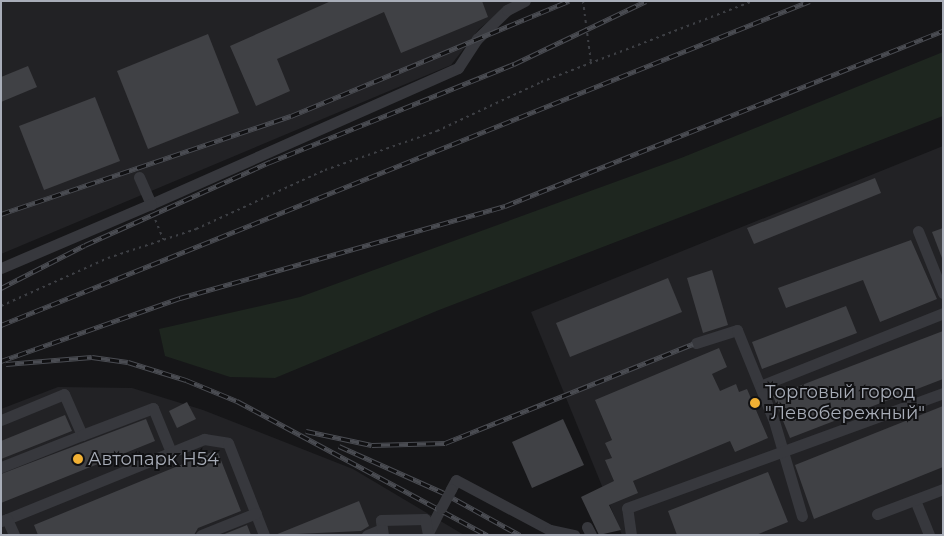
<!DOCTYPE html>
<meta charset="utf-8">
<style>
body{margin:0}
#map{position:relative;width:944px;height:536px;overflow:hidden;background:#161618;font-family:Montserrat,sans-serif}
div>[style]{position:absolute}
.built>*{inset:0;background:#222225}
.green>*{inset:0;background:#1e261f}
.building>*{inset:0;background:#404145}
.path>*{height:2px;margin-top:-1px;transform-origin:0;background:repeating-linear-gradient(90deg,#3d3f44 0 2.5px,transparent 0 6.5px)}
.minor>*{height:11px;margin:-5.5px;padding:0 5.5px;transform-origin:5.5px;border-radius:5.5px;background:#37383d}
.rail>*{height:5px;margin-top:-2.5px;transform-origin:0;background:repeating-linear-gradient(90deg,#111113 0 9px,#4a4c52 0 18px);box-sizing:border-box;border-block:1px solid #4a4c52}
.minor-bridge>*{height:11px;margin:-5.5px;padding:0 5.5px;transform-origin:5.5px;border-radius:5.5px;background:#37383d}
.dots>*{width:14px;height:14px;translate:-50% -50%;box-sizing:border-box;border:2px solid #111113;border-radius:50%}
span{translate:-50% -50%;white-space:nowrap;text-align:center;line-height:1.15;-webkit-text-stroke:4px #111113;paint-order:stroke}
.poi-label{font-size:18px;color:#a8adb8}
.left{translate:0 -50%;text-align:left}
.frame{position:absolute;inset:0;border:2px solid #a8adb8;pointer-events:none}
</style>
<div id="map">
<div class="built">
<div style="clip-path:polygon(1px 1px,514px 1px,479px 29px,451px 65px,1px 254px)"></div>
<div style="clip-path:polygon(943px 146px,943px 535px,622px 535px,531px 312px)"></div>
<div style="clip-path:polygon(58px 387px,132px 388px,203px 410px,353px 469px,464px 535px,1px 535px,1px 409px)"></div>
</div>
<div class="green">
<div style="clip-path:polygon(943px 52px,943px 116px,439px 310px,275px 378px,230px 377px,165px 356px,159px 329px,300px 297px,681px 158px)"></div>
</div>
<div class="building">
<div style="clip-path:polygon(331px 1px,482px 1px,488px 17px,401px 53px,384px 12px,277px 59px,290px 91px,256px 106px,230px 46px)"></div>
<div style="clip-path:polygon(208px 34px,239px 113px,148px 149px,117px 71px)"></div>
<div style="clip-path:polygon(28px 66px,37px 87px,1px 102px,1px 77px)"></div>
<div style="clip-path:polygon(95px 97px,120px 161px,44px 190px,19px 126px)"></div>
<div style="clip-path:polygon(875px 178px,881px 193px,754px 244px,747px 228px)"></div>
<div style="clip-path:polygon(943px 228px,943px 258px,942px 258px,932px 232px)"></div>
<div style="clip-path:polygon(911px 240px,937px 299px,880px 322px,863px 280px,786px 308px,778px 288px)"></div>
<div style="clip-path:polygon(712px 270px,728px 325px,703px 333px,687px 278px)"></div>
<div style="clip-path:polygon(668px 278px,682px 312px,570px 357px,556px 323px)"></div>
<div style="clip-path:polygon(846px 306px,857px 333px,762px 369px,752px 342px)"></div>
<div style="clip-path:polygon(943px 331px,943px 379px,790px 438px,773px 396px)"></div>
<div style="clip-path:polygon(719px 348px,727px 367px,712px 374px,720px 391px,736px 384px,739px 392px,747px 389px,768px 438px,735px 452px,730px 441px,633px 481px,638px 493px,609px 505px,621px 530px,599px 535px,581px 497px,614px 481px,605px 460px,612px 458px,605px 443px,612px 440px,595px 400px)"></div>
<div style="clip-path:polygon(187px 402px,196px 419px,177px 428px,169px 411px)"></div>
<div style="clip-path:polygon(943px 406px,943px 467px,814px 519px,795px 465px)"></div>
<div style="clip-path:polygon(65px 415px,72px 431px,1px 459px,1px 441px)"></div>
<div style="clip-path:polygon(146px 419px,155px 441px,1px 503px,1px 474px)"></div>
<div style="clip-path:polygon(563px 419px,584px 465px,532px 488px,512px 442px)"></div>
<div style="clip-path:polygon(217px 450px,241px 511px,198px 528px,194px 535px,38px 535px,34px 525px)"></div>
<div style="clip-path:polygon(768px 472px,788px 522px,756px 535px,677px 535px,668px 511px)"></div>
<div style="clip-path:polygon(359px 501px,369px 526px,361px 531px,275px 535px)"></div>
<div style="clip-path:polygon(247px 525px,251px 535px,222px 535px)"></div>
</div>
<div class="path">
<div style="left:583px;top:1px;width:63px;rotate:82.6deg"></div>
<div style="left:153px;top:214px;width:27px;rotate:68deg"></div>
<div style="left:1px;top:306px;width:117px;rotate:-24.2deg"></div>
<div style="left:108px;top:258px;width:93px;rotate:-18.2deg"></div>
<div style="left:196px;top:229px;width:142px;rotate:-24.6deg"></div>
<div style="left:325px;top:170px;width:119px;rotate:-19.2deg"></div>
<div style="left:437px;top:131px;width:115px;rotate:-25.2deg"></div>
<div style="left:541px;top:82px;width:227px;rotate:-20.9deg"></div>
</div>
<div class="minor">
<div style="left:139px;top:177px;width:30px;rotate:66deg"></div>
<div style="left:151px;top:204px;width:336px;rotate:-23.9deg"></div>
<div style="left:458px;top:68px;width:35px;rotate:-57deg"></div>
<div style="left:477px;top:39px;width:42px;rotate:-44deg"></div>
<div style="left:507px;top:10px;width:20px;rotate:-27deg"></div>
<div style="left:918px;top:231px;width:67px;rotate:68deg"></div>
<div style="left:1px;top:268px;width:163px;rotate:-23.1deg"></div>
<div style="left:696px;top:343px;width:43px;rotate:-17.6deg"></div>
<div style="left:737px;top:330px;width:98px;rotate:67.9deg"></div>
<div style="left:774px;top:421px;width:99px;rotate:73.6deg"></div>
<div style="left:760px;top:386px;width:197px;rotate:-21.7deg"></div>
<div style="left:1px;top:420px;width:68px;rotate:-22.4deg"></div>
<div style="left:64px;top:394px;width:45px;rotate:66.3deg"></div>
<div style="left:82px;top:435px;width:87px;rotate:158.4deg"></div>
<div style="left:82px;top:435px;width:76px;rotate:-20.8deg"></div>
<div style="left:153px;top:408px;width:48px;rotate:67.8deg"></div>
<div style="left:451px;top:489px;width:10px;rotate:-61deg"></div>
<div style="left:456px;top:480px;width:106px;rotate:28deg"></div>
<div style="left:550px;top:530px;width:25px;rotate:12deg"></div>
<div style="left:915px;top:500px;width:38px;rotate:68deg"></div>
<div style="left:877px;top:514px;width:71px;rotate:-20.7deg"></div>
<div style="left:7px;top:519px;width:213px;rotate:-22.1deg"></div>
<div style="left:204px;top:439px;width:24px;rotate:9deg"></div>
<div style="left:228px;top:443px;width:99px;rotate:68.6deg"></div>
<div style="left:1px;top:521px;width:6px;rotate:-18deg"></div>
<div style="left:7px;top:519px;width:17px;rotate:66deg"></div>
<div style="left:587px;top:527px;width:9px;rotate:63deg"></div>
<div style="left:428px;top:533px;width:28px;rotate:-63deg"></div>
<div style="left:201px;top:535px;width:59px;rotate:-21.8deg"></div>
<div style="left:367px;top:535px;width:16px;rotate:-22deg"></div>
<div style="left:383px;top:535px;width:15px;rotate:-98deg"></div>
<div style="left:381px;top:520px;width:44px;rotate:-1.3deg"></div>
<div style="left:425px;top:519px;width:16px;rotate:79deg"></div>
<div style="left:631px;top:535px;width:27px;rotate:-98deg"></div>
<div style="left:627px;top:508px;width:336px;rotate:-20deg"></div>
</div>
<div class="rail">
<div style="left:1px;top:214px;width:306px;rotate:-18.7deg"></div>
<div style="left:291px;top:116px;width:301px;rotate:-22.5deg"></div>
<div style="left:1px;top:288px;width:94px;rotate:-27.1deg"></div>
<div style="left:85px;top:245px;width:203px;rotate:-24.2deg"></div>
<div style="left:270px;top:162px;width:263px;rotate:-21.9deg"></div>
<div style="left:514px;top:64px;width:146px;rotate:-25.5deg"></div>
<div style="left:1px;top:325px;width:871px;rotate:-21.83deg"></div>
<div style="left:1px;top:361px;width:190px;rotate:-19.4deg"></div>
<div style="left:180px;top:298px;width:338px;rotate:-15.8deg"></div>
<div style="left:505px;top:206px;width:472px;rotate:-21.8deg"></div>
<div style="left:6px;top:364px;width:86px;rotate:-4.7deg"></div>
<div style="left:92px;top:357px;width:36px;rotate:8deg"></div>
<div style="left:128px;top:362px;width:61px;rotate:17.2deg"></div>
<div style="left:186px;top:380px;width:55px;rotate:22.4deg"></div>
<div style="left:237px;top:401px;width:284px;rotate:28.2deg"></div>
<div style="left:306px;top:431px;width:67px;rotate:12deg"></div>
<div style="left:372px;top:445px;width:73px;rotate:-1.6deg"></div>
<div style="left:445px;top:443px;width:267px;rotate:-21.8deg"></div>
<div style="left:339px;top:446px;width:113px;rotate:24.1deg"></div>
<div style="left:442px;top:492px;width:89px;rotate:28.9deg"></div>
</div>
<div class="minor-bridge">
<div style="left:441px;top:508px;width:21px;rotate:-62deg"></div>
</div>
<div class="dots">
<div style="left:755px;top:403px;background:#f2b134"></div>
<div style="left:78px;top:459px;background:#f2b134"></div>
</div>
<div class="poi-label">
<span class="left" style="left:765px;top:403px">Торговый город<br>"Левобережный"</span>
<span class="left" style="left:88px;top:459px">Автопарк Н54</span>
</div>
<div class="frame"></div>
</div>
